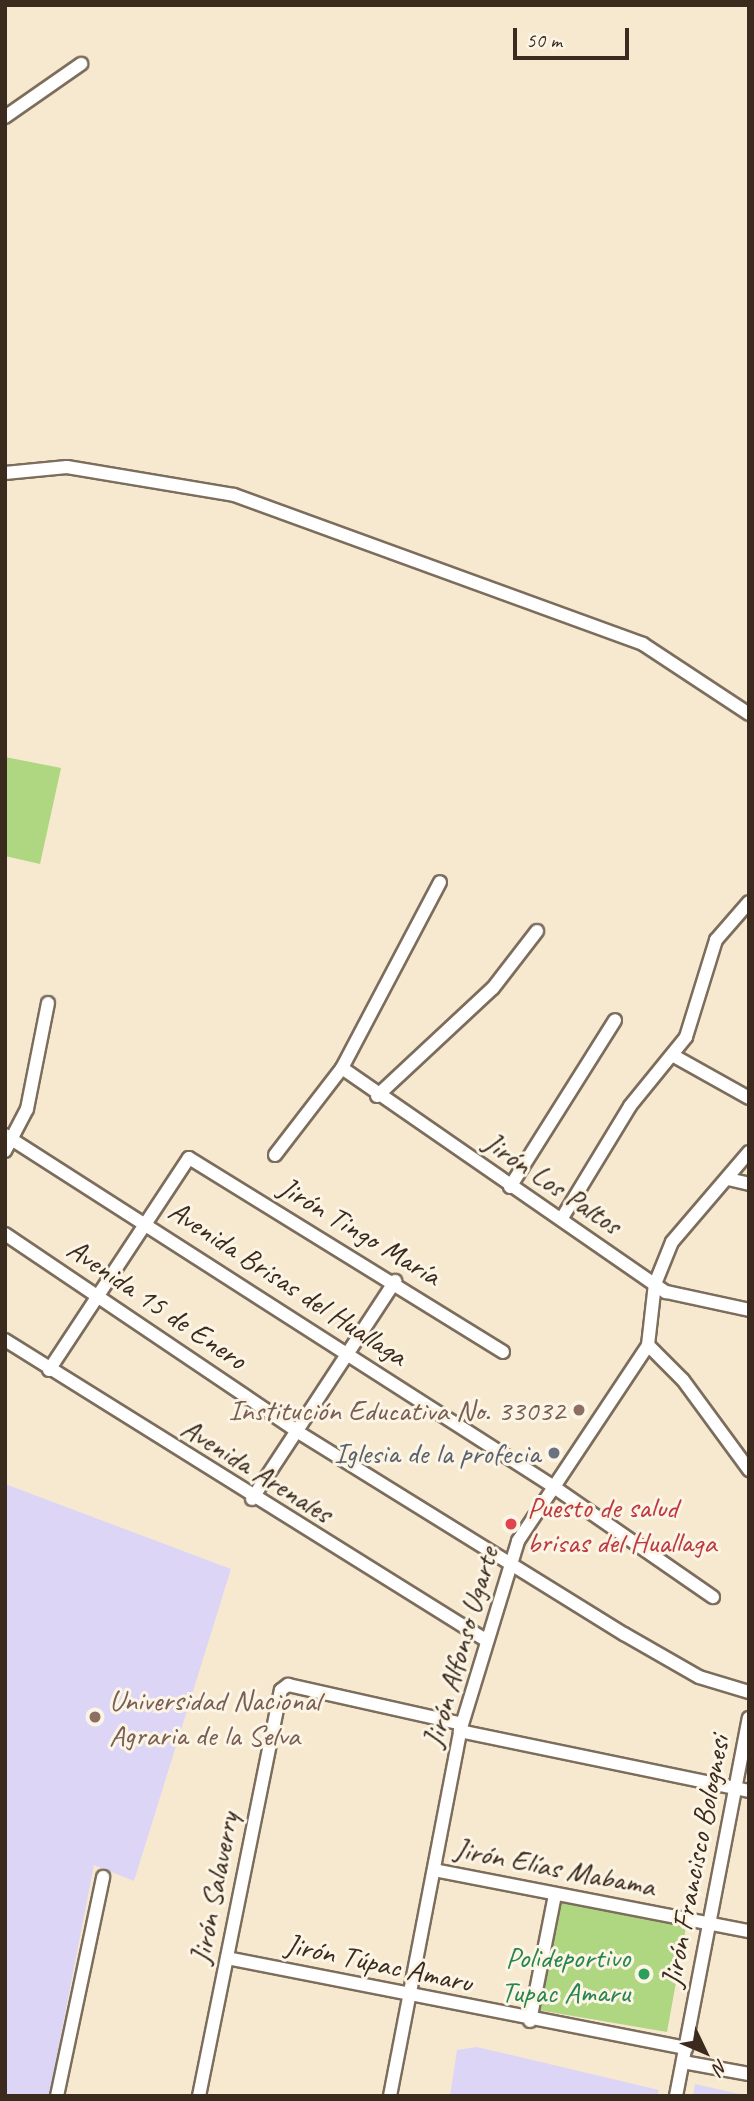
<!DOCTYPE html>
<meta charset="utf-8">
<style>
body{margin:0}
#map{position:relative;width:754px;height:2101px;overflow:hidden;background:#f6e9d0;font-family:Caveat,sans-serif}
div>[style]{position:absolute}
.built>*{inset:0;background:#ddd5f6}
.green>*{inset:0;background:#afd781}
.roads{filter:drop-shadow(2px 0 #7c6d5c) drop-shadow(-2px 0 #7c6d5c) drop-shadow(0 2px #7c6d5c) drop-shadow(0 -2px #7c6d5c)}
.street>*{height:12px;margin:-6px;padding:0 6px;transform-origin:6px;border-radius:6px;background:#fff}
.dots>*{width:19px;height:19px;translate:-50% -50%;box-sizing:border-box;border:4px solid #fcf5e5;border-radius:50%}
span{translate:-50% -50%;white-space:nowrap;text-align:center;line-height:1.15;-webkit-text-stroke:6px #fcf5e5;paint-order:stroke}
.street-label{font-size:30px;color:#3b2a1e}
.education-label{font-size:30px;color:#785e54}
.right{translate:-100% -50%;text-align:right}
.left{translate:0 -50%;text-align:left}
.worship-label{font-size:30px;color:#5b616d}
.health-label{font-size:30px;color:#be3a42}
.leisure-label{font-size:30px;color:#27864d}
.frame{position:absolute;inset:0;border:7px solid #3b2a1e;pointer-events:none}
.north{position:absolute;left:670px;top:2017px;width:70px;height:70px;-webkit-text-stroke:5px #fcf5e5;paint-order:stroke;rotate:134deg;font-size:19px;font-weight:700;line-height:28px;text-align:center;color:#3b2a1e}
.north::after{content:'';display:block;margin:auto;width:24px;height:32px;background:#3b2a1e;clip-path:polygon(50% 0,100% 100%,50% 72%,0 100%)}
.scale{position:absolute;left:513px;top:28px;width:116px;height:32px;box-sizing:border-box;border:4px solid #3b2a1e;border-top:0;padding-left:9px;font-size:21px;line-height:24px;white-space:nowrap;color:#3b2a1e;-webkit-text-stroke:5px #fcf5e5;paint-order:stroke}
</style>
<div id="map">
<div class="built">
<div style="clip-path:polygon(5px 1484px,231px 1569px,134px 1881px,94px 1865px,49px 2096px,5px 2096px)"></div>
<div style="clip-path:polygon(477px 2047px,659px 2090px,657px 2096px,450px 2096px,457px 2050px)"></div>
<div style="clip-path:polygon(695px 2084px,748px 2096px,693px 2096px)"></div>
</div>
<div class="green">
<div style="clip-path:polygon(5px 757px,61px 768px,40px 864px,5px 856px)"></div>
<div style="clip-path:polygon(553px 1901px,686px 1927px,667px 2032px,532px 2009px)"></div>
</div>
<div class="roads">
<div class="street">
<div style="left:5px;top:117px;width:93px;rotate:-34.9deg"></div>
<div style="left:5px;top:473px;width:62px;rotate:-5.5deg"></div>
<div style="left:67px;top:467px;width:169px;rotate:9.5deg"></div>
<div style="left:234px;top:495px;width:435px;rotate:20deg"></div>
<div style="left:643px;top:644px;width:127px;rotate:33.4deg"></div>
<div style="left:674px;top:1056px;width:86px;rotate:29.2deg"></div>
<div style="left:342px;top:1068px;width:394px;rotate:34.7deg"></div>
<div style="left:666px;top:1292px;width:85px;rotate:12.2deg"></div>
<div style="left:377px;top:1096px;width:158px;rotate:-43deg"></div>
<div style="left:493px;top:988px;width:72px;rotate:-52.3deg"></div>
<div style="left:5px;top:1135px;width:649px;rotate:32.66deg"></div>
<div style="left:551px;top:1485px;width:197px;rotate:34.7deg"></div>
<div style="left:5px;top:1151px;width:47px;rotate:-62.4deg"></div>
<div style="left:27px;top:1109px;width:108px;rotate:-78.8deg"></div>
<div style="left:275px;top:1155px;width:110px;rotate:-52.4deg"></div>
<div style="left:342px;top:1068px;width:210px;rotate:-62.2deg"></div>
<div style="left:728px;top:1179px;width:22px;rotate:13deg"></div>
<div style="left:510px;top:1187px;width:197px;rotate:-57.8deg"></div>
<div style="left:562px;top:1218px;width:131px;rotate:-58.7deg"></div>
<div style="left:630px;top:1106px;width:89px;rotate:-50.9deg"></div>
<div style="left:686px;top:1037px;width:102px;rotate:-72.8deg"></div>
<div style="left:716px;top:940px;width:50px;rotate:-49deg"></div>
<div style="left:5px;top:1234px;width:354px;rotate:34deg"></div>
<div style="left:298px;top:1432px;width:384px;rotate:31.8deg"></div>
<div style="left:624px;top:1634px;width:86px;rotate:29.8deg"></div>
<div style="left:699px;top:1677px;width:52px;rotate:16.7deg"></div>
<div style="left:5px;top:1340px;width:565px;rotate:31.97deg"></div>
<div style="left:648px;top:1345px;width:49px;rotate:45deg"></div>
<div style="left:683px;top:1380px;width:112px;rotate:53.7deg"></div>
<div style="left:49px;top:1370px;width:254px;rotate:-56.6deg"></div>
<div style="left:189px;top:1158px;width:369px;rotate:31.7deg"></div>
<div style="left:252px;top:1499px;width:261px;rotate:-56.7deg"></div>
<div style="left:460px;top:1731px;width:295px;rotate:11.7deg"></div>
<div style="left:434px;top:1870px;width:321px;rotate:11deg"></div>
<div style="left:227px;top:1958px;width:468px;rotate:11.1deg"></div>
<div style="left:530px;top:2021px;width:128px;rotate:-78.8deg"></div>
<div style="left:683px;top:2062px;width:67px;rotate:10.3deg"></div>
<div style="left:57px;top:2096px;width:224px;rotate:-78.1deg"></div>
<div style="left:199px;top:2096px;width:414px;rotate:-78.6deg"></div>
<div style="left:281px;top:1690px;width:9px;rotate:-36deg"></div>
<div style="left:288px;top:1685px;width:178px;rotate:12.6deg"></div>
<div style="left:390px;top:2096px;width:372px;rotate:-79.1deg"></div>
<div style="left:460px;top:1731px;width:199px;rotate:-73deg"></div>
<div style="left:518px;top:1541px;width:235px;rotate:-56.4deg"></div>
<div style="left:648px;top:1345px;width:61px;rotate:-83.5deg"></div>
<div style="left:655px;top:1284px;width:45px;rotate:-68deg"></div>
<div style="left:672px;top:1242px;width:118px;rotate:-49.5deg"></div>
<div style="left:676px;top:2096px;width:385px;rotate:-79.1deg"></div>
</div>
</div>
<div class="dots">
<div style="left:579px;top:1410px;background:#8d6e63"></div>
<div style="left:554px;top:1453px;background:#6b7280"></div>
<div style="left:511px;top:1524px;background:#e0444e"></div>
<div style="left:95px;top:1717px;background:#8d6e63"></div>
<div style="left:644px;top:1974px;background:#2e9e5b"></div>
</div>
<div class="street-label">
<span style="left:553px;top:1183px;rotate:34deg">Jirón Los Paltos</span>
<span style="left:360px;top:1231px;rotate:31deg">Jirón Tingo María</span>
<span style="left:288px;top:1283px;rotate:33deg">Avenida Brisas del Huallaga</span>
<span style="left:157px;top:1304px;rotate:34deg">Avenida 15 de Enero</span>
<span style="left:257px;top:1470px;rotate:32deg">Avenida Arenales</span>
<span style="left:460px;top:1647px;rotate:-74deg">Jirón Alfonso Ugarte</span>
<span style="left:695px;top:1861px;rotate:-79deg">Jirón Francisco Bolognesi</span>
<span style="left:555px;top:1867px;rotate:11deg">Jirón Elías Mabama</span>
<span style="left:214px;top:1888px;rotate:-79deg">Jirón Salaverry</span>
<span style="left:379px;top:1963px;rotate:12deg">Jirón Túpac Amaru</span>
</div>
<div class="education-label">
<span class="right" style="left:565px;top:1410px">Institución Educativa No. 33032</span>
<span class="left" style="left:109px;top:1717px">Universidad Nacional<br>Agraria de la Selva</span>
</div>
<div class="worship-label">
<span class="right" style="left:540px;top:1453px">Iglesia de la profecia</span>
</div>
<div class="health-label">
<span class="left" style="left:527px;top:1524px">Puesto de salud<br>brisas del Huallaga</span>
</div>
<div class="leisure-label">
<span class="right" style="left:630px;top:1974px">Polideportivo<br>Tupac Amaru</span>
</div>
<div class="frame"></div>
<div class="north">N</div>
<div class="scale">50 m</div>
</div>
